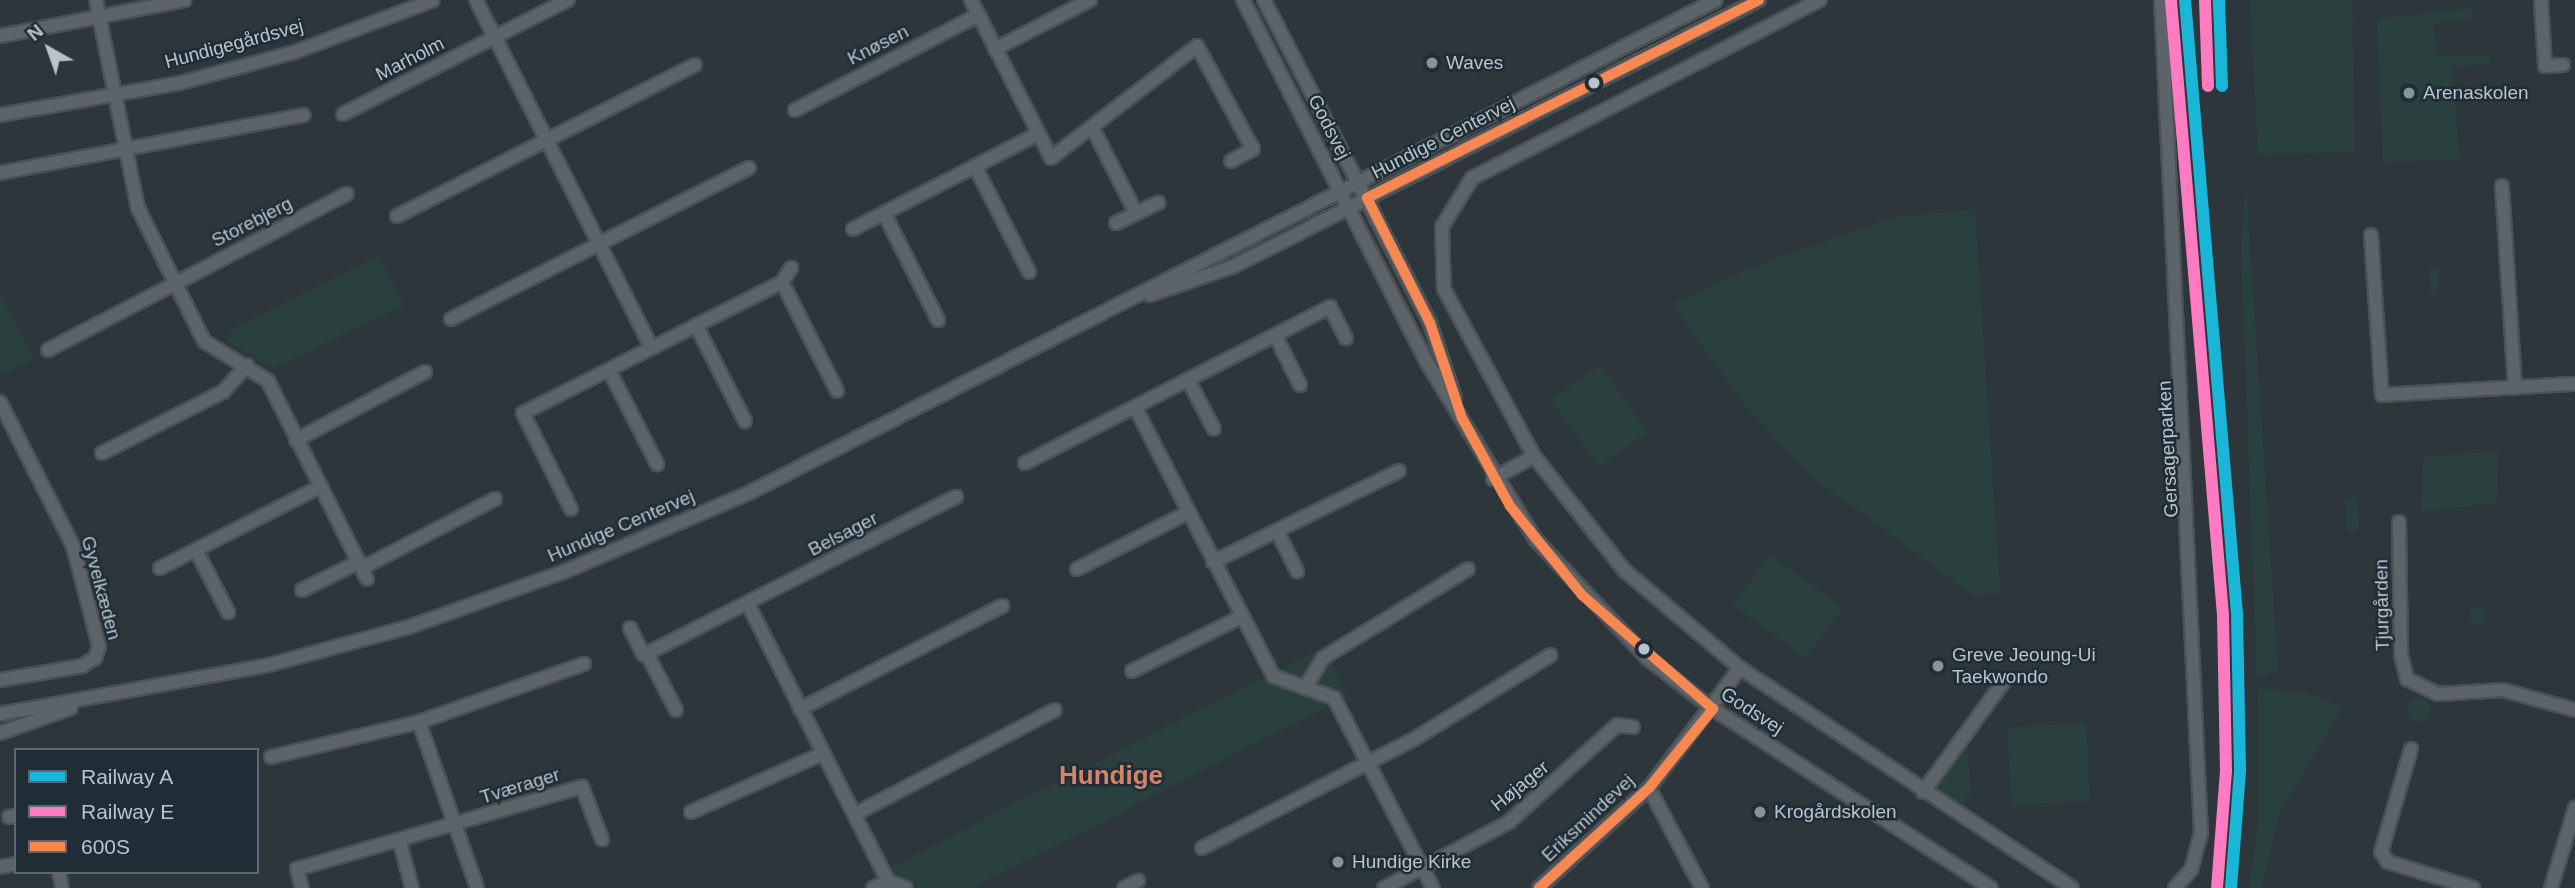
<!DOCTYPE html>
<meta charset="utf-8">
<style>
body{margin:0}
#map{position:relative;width:2575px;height:888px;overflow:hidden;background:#2d363b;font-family:Arial,sans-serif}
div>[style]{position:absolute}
.green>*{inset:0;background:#2a403f}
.round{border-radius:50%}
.roads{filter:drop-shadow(2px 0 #4b5155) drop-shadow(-2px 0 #4b5155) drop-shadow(0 2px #4b5155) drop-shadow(0 -2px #4b5155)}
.minor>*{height:12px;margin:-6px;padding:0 6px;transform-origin:6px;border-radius:6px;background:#5d6469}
.tram>*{height:2px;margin:-1px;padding:0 1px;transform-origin:1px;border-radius:1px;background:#61676c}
.bus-1>*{height:10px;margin:-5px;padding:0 5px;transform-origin:5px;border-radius:5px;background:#f88751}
.rail-1>*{height:12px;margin:-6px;padding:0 6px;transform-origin:6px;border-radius:6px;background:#1ab6d8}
.rail-2>*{height:12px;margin:-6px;padding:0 6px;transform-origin:6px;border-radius:6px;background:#fe7ac1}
.dots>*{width:19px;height:19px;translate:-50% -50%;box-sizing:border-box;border:4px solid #202d36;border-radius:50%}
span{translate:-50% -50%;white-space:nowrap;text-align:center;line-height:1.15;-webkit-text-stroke:5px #202d36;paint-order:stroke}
.street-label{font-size:19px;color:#b8c3cb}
.poi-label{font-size:19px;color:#b8c3cb}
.left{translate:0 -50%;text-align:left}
.district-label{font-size:26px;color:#d2856c;font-weight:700}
.legend{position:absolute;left:14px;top:748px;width:245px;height:126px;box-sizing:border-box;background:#202d36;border:2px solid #5d6972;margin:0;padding:9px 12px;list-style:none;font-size:21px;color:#b8c3cb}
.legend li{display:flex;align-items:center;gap:14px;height:35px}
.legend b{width:35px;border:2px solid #5d6972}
.north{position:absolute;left:14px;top:14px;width:70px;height:70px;-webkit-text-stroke:5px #202d36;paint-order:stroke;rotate:320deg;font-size:19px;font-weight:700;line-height:28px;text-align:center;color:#b8c3cb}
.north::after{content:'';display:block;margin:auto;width:24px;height:32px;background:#b8c3cb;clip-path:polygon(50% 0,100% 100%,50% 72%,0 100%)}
</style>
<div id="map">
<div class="green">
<div style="clip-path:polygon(2250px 0,2352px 0,2355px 152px,2258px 155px)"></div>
<div style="clip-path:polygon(2472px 8px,2472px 18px,2434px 23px,2436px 56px,2490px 55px,2491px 63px,2452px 68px,2460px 159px,2383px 163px,2377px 19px)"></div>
<div style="clip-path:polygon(2246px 185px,2278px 672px,2257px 677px,2241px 246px)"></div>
<div style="clip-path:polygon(1975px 209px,2000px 593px,1973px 595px,1812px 477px,1746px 407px,1672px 304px,1767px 261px,1895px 217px)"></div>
<div style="clip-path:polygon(379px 256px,404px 306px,273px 368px,228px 343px,229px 331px)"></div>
<div style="clip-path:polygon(2438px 268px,2439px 294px,2431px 295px,2429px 269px)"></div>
<div style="clip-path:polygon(0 294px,34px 359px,0 376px)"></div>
<div style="clip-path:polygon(1600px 365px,1648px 432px,1599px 467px,1551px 400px)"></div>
<div style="clip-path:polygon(2498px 451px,2497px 503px,2421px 512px,2423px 457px)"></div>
<div style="clip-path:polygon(2357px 498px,2359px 530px,2347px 532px,2346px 499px)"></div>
<div style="clip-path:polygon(1770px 555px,1843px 608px,1806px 658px,1733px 605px)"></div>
<div class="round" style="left:2469px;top:606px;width:18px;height:18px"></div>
<div style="clip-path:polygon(1323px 647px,1348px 697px,971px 888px,882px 888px,875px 875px)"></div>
<div style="clip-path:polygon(2258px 688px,2306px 693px,2342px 708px,2279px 814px,2262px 888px,2249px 888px,2259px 819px)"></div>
<div class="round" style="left:2407px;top:698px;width:24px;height:24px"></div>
<div style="clip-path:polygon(2086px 723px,2090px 801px,2012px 805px,2007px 727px)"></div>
<div style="clip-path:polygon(1967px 738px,1971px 797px,1964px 798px,1965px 808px,1934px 786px)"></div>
</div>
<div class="roads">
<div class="minor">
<div style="left:96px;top:0;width:212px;rotate:78.6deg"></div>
<div style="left:138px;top:208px;width:148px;rotate:63.6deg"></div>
<div style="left:204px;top:341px;width:75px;rotate:32deg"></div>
<div style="left:268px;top:381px;width:221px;rotate:63.4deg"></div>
<div style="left:476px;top:0;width:390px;rotate:63.2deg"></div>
<div style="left:971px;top:0;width:177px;rotate:63.1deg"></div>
<div style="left:1051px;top:158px;width:184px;rotate:-37.5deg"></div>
<div style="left:1197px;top:46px;width:117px;rotate:61.5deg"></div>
<div style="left:1253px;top:149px;width:25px;rotate:151deg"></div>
<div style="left:1243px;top:0;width:405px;rotate:63.1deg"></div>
<div style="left:1426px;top:361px;width:209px;rotate:58.5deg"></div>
<div style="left:1535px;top:539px;width:163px;rotate:46.7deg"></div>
<div style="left:1647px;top:658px;width:83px;rotate:37.7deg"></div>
<div style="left:1713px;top:709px;width:331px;rotate:32.8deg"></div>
<div style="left:1264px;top:0;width:363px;rotate:62.8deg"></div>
<div style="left:1430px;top:323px;width:79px;rotate:71.6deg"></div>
<div style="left:1820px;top:0;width:391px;rotate:152.9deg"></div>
<div style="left:1472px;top:178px;width:57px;rotate:121.5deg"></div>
<div style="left:1442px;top:227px;width:62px;rotate:88.2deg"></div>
<div style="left:1444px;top:289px;width:190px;rotate:61.7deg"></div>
<div style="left:1534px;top:456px;width:145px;rotate:51.7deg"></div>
<div style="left:1624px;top:570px;width:152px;rotate:40.2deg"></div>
<div style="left:1740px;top:668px;width:398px;rotate:33.5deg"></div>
<div style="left:2161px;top:0;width:834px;rotate:87.25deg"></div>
<div style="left:2201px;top:833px;width:38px;rotate:105deg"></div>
<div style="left:2191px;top:870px;width:24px;rotate:132deg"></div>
<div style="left:2541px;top:0;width:66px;rotate:86.5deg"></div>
<div style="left:2545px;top:66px;width:18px;rotate:-3deg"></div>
<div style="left:0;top:36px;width:188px;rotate:-11deg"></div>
<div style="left:995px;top:49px;width:107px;rotate:-27.3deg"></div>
<div style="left:795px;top:110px;width:206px;rotate:-27.4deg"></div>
<div style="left:343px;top:114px;width:252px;rotate:-26.9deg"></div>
<div style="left:0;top:115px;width:183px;rotate:-10.1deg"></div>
<div style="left:180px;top:83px;width:119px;rotate:-15.1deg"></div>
<div style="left:295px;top:52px;width:147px;rotate:-20.6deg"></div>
<div style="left:1092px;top:127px;width:97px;rotate:62.9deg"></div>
<div style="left:975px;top:166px;width:119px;rotate:63deg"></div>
<div style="left:0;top:173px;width:309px;rotate:-10.8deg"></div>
<div style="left:2502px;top:186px;width:202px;rotate:86.3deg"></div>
<div style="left:884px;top:213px;width:120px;rotate:63.2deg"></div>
<div style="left:397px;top:216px;width:334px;rotate:-26.9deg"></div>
<div style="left:1116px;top:223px;width:47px;rotate:-25.5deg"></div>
<div style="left:853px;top:229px;width:208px;rotate:-27.2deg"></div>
<div style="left:2371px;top:235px;width:160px;rotate:86.1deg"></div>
<div style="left:2382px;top:395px;width:193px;rotate:-3.3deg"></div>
<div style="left:782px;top:282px;width:17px;rotate:-57deg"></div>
<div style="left:1150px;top:295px;width:87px;rotate:-18.9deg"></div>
<div style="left:1232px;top:267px;width:591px;rotate:-26.87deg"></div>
<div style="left:451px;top:319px;width:334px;rotate:-26.9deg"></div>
<div style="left:696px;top:325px;width:108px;rotate:63deg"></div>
<div style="left:1275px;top:335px;width:56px;rotate:63.4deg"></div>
<div style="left:48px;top:350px;width:337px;rotate:-27.6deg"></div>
<div style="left:609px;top:370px;width:106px;rotate:62.9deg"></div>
<div style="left:1188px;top:380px;width:55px;rotate:62deg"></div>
<div style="left:0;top:402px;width:161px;rotate:63.1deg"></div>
<div style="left:73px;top:546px;width:103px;rotate:75.4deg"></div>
<div style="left:99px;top:646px;width:13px;rotate:108deg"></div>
<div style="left:95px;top:658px;width:15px;rotate:148deg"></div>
<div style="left:82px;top:666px;width:83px;rotate:170.3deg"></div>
<div style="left:1135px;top:407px;width:302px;rotate:62.8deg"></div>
<div style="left:1273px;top:676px;width:65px;rotate:19.8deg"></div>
<div style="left:1334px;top:698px;width:214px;rotate:62.5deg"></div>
<div style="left:296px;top:440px;width:146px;rotate:-27.8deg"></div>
<div style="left:102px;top:453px;width:136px;rotate:-26.8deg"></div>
<div style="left:223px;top:392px;width:36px;rotate:-48deg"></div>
<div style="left:1025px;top:463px;width:343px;rotate:-27.1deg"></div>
<div style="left:1330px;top:307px;width:35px;rotate:63deg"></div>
<div style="left:1493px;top:479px;width:47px;rotate:-29.3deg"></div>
<div style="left:571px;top:509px;width:107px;rotate:-116.6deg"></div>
<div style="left:523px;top:413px;width:290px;rotate:-26.8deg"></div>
<div style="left:782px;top:282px;width:122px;rotate:63.2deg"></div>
<div style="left:2399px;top:522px;width:133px;rotate:89.1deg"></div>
<div style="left:2401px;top:655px;width:25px;rotate:76deg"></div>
<div style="left:2407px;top:679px;width:34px;rotate:26deg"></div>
<div style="left:2438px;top:694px;width:65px;rotate:-3.5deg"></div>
<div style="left:2503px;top:690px;width:75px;rotate:15.5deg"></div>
<div style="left:1277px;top:531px;width:45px;rotate:63.4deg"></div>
<div style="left:196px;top:550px;width:70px;rotate:62.7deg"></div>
<div style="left:1213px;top:562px;width:207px;rotate:-26.1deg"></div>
<div style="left:160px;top:568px;width:179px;rotate:-26.9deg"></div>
<div style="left:362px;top:568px;width:150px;rotate:-27.4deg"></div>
<div style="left:1077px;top:569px;width:126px;rotate:-27deg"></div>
<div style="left:302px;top:590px;width:64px;rotate:-26.2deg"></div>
<div style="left:748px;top:604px;width:310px;rotate:63.2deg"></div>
<div style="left:888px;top:881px;width:19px;rotate:21deg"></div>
<div style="left:630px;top:628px;width:30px;rotate:63deg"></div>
<div style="left:644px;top:655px;width:350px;rotate:-26.9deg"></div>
<div style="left:647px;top:654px;width:63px;rotate:62.6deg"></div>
<div style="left:1132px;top:671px;width:122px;rotate:-26.4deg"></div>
<div style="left:1305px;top:688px;width:35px;rotate:-59deg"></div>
<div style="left:1323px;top:658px;width:170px;rotate:-31.5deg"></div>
<div style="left:800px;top:709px;width:227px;rotate:-27deg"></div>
<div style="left:0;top:714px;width:273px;rotate:-10.3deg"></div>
<div style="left:269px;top:665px;width:145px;rotate:-15.2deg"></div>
<div style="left:409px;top:627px;width:167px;rotate:-19.6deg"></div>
<div style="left:566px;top:571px;width:199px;rotate:-23.1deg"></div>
<div style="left:749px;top:493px;width:1085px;rotate:-27.01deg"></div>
<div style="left:419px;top:722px;width:176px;rotate:70.7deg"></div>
<div style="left:0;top:733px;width:75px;rotate:-19.4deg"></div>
<div style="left:2411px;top:749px;width:107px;rotate:106.2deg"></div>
<div style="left:2381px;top:852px;width:12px;rotate:55deg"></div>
<div style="left:2388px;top:862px;width:89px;rotate:17deg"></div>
<div style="left:271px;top:757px;width:152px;rotate:-13.3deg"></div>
<div style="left:419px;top:722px;width:175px;rotate:-19.4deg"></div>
<div style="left:1649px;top:788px;width:113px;rotate:62.1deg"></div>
<div style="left:1923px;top:792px;width:139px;rotate:-53.8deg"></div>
<div style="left:691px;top:812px;width:143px;rotate:-23.9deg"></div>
<div style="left:855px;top:814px;width:225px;rotate:-27.5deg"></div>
<div style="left:9px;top:817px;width:7px;rotate:-8deg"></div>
<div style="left:400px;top:842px;width:48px;rotate:75.4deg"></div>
<div style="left:1202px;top:848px;width:241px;rotate:-27.2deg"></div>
<div style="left:1416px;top:738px;width:158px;rotate:-31.6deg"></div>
<div style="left:0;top:867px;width:16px;rotate:-11deg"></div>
<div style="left:59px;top:872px;width:16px;rotate:79deg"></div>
<div style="left:302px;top:888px;width:20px;rotate:-105deg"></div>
<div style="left:297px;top:869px;width:297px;rotate:-16.1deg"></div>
<div style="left:582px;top:787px;width:56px;rotate:69deg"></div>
<div style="left:873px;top:888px;width:17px;rotate:-25deg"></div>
<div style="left:1124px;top:888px;width:16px;rotate:-27deg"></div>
<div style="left:1384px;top:888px;width:141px;rotate:-27.8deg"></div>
<div style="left:1509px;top:822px;width:145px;rotate:-41.9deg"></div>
<div style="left:1617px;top:725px;width:16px;rotate:7deg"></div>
<div style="left:1539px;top:888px;width:149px;rotate:-42.3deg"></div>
<div style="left:1649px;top:788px;width:151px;rotate:-52.8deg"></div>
<div style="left:2551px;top:888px;width:84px;rotate:-73.3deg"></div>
</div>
</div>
<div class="tram">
<div style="left:2213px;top:0;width:77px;rotate:83.2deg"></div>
</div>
<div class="bus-1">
<div style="left:1713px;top:709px;width:174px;rotate:-139deg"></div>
<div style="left:1582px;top:595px;width:114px;rotate:-129deg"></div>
<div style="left:1510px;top:506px;width:100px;rotate:-118.6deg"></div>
<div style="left:1462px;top:418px;width:100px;rotate:-108.6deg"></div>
<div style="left:1430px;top:323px;width:140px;rotate:-116.7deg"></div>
<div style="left:1367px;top:198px;width:439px;rotate:-26.8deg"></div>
<div style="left:1539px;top:888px;width:149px;rotate:-42.3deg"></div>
<div style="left:1649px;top:788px;width:102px;rotate:-51deg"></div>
</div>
<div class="rail-1">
<div style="left:2185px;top:0;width:616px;rotate:85.16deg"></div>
<div style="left:2237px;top:614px;width:157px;rotate:88.9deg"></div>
<div style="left:2240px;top:771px;width:117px;rotate:94.4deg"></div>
<div style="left:2219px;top:0;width:86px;rotate:88deg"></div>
</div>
<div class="rail-2">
<div style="left:2205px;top:0;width:86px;rotate:88deg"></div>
<div style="left:2171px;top:1px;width:616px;rotate:85.16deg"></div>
<div style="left:2223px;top:615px;width:156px;rotate:88.9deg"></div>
<div style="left:2226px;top:771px;width:116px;rotate:94.4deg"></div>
</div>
<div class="dots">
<div style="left:1432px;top:63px;background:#879299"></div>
<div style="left:1594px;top:83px;background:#b8c3cb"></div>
<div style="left:2409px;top:93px;background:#879299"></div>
<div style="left:1644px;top:649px;background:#b8c3cb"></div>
<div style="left:1938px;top:666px;background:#879299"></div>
<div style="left:1760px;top:812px;background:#879299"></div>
<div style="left:1338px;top:862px;background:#879299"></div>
</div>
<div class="street-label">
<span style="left:234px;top:44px;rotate:-15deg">Hundigegårdsvej</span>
<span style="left:878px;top:45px;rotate:-27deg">Knøsen</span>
<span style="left:410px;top:59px;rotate:-27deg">Marholm</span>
<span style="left:1329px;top:127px;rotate:63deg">Godsvej</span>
<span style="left:1443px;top:138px;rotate:-27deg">Hundige Centervej</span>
<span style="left:252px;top:222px;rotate:-27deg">Storebjerg</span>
<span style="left:2168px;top:449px;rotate:-93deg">Gersagerparken</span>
<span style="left:621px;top:526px;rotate:-23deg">Hundige Centervej</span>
<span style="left:843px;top:534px;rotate:-27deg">Belsager</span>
<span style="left:101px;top:588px;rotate:75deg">Gyvelkæden</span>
<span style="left:2382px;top:605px;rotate:-91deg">Tjurgården</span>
<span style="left:1752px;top:711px;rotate:33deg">Godsvej</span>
<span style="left:520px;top:786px;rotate:-17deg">Tværager</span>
<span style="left:1520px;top:786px;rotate:-39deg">Højager</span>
<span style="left:1588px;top:818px;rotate:-43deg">Eriksmindevej</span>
</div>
<div class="poi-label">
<span class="left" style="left:1446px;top:63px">Waves</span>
<span class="left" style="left:2423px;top:93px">Arenaskolen</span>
<span class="left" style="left:1952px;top:666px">Greve Jeoung-Ui<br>Taekwondo</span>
<span class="left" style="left:1774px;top:812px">Krogårdskolen</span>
<span class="left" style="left:1352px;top:862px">Hundige Kirke</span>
</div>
<div class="district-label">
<span style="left:1111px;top:776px">Hundige</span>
</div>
<ul class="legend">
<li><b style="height:9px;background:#1ab6d8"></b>Railway A</li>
<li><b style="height:9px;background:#fe7ac1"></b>Railway E</li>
<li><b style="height:9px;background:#f88751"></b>600S</li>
</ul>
<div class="north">N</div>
</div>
